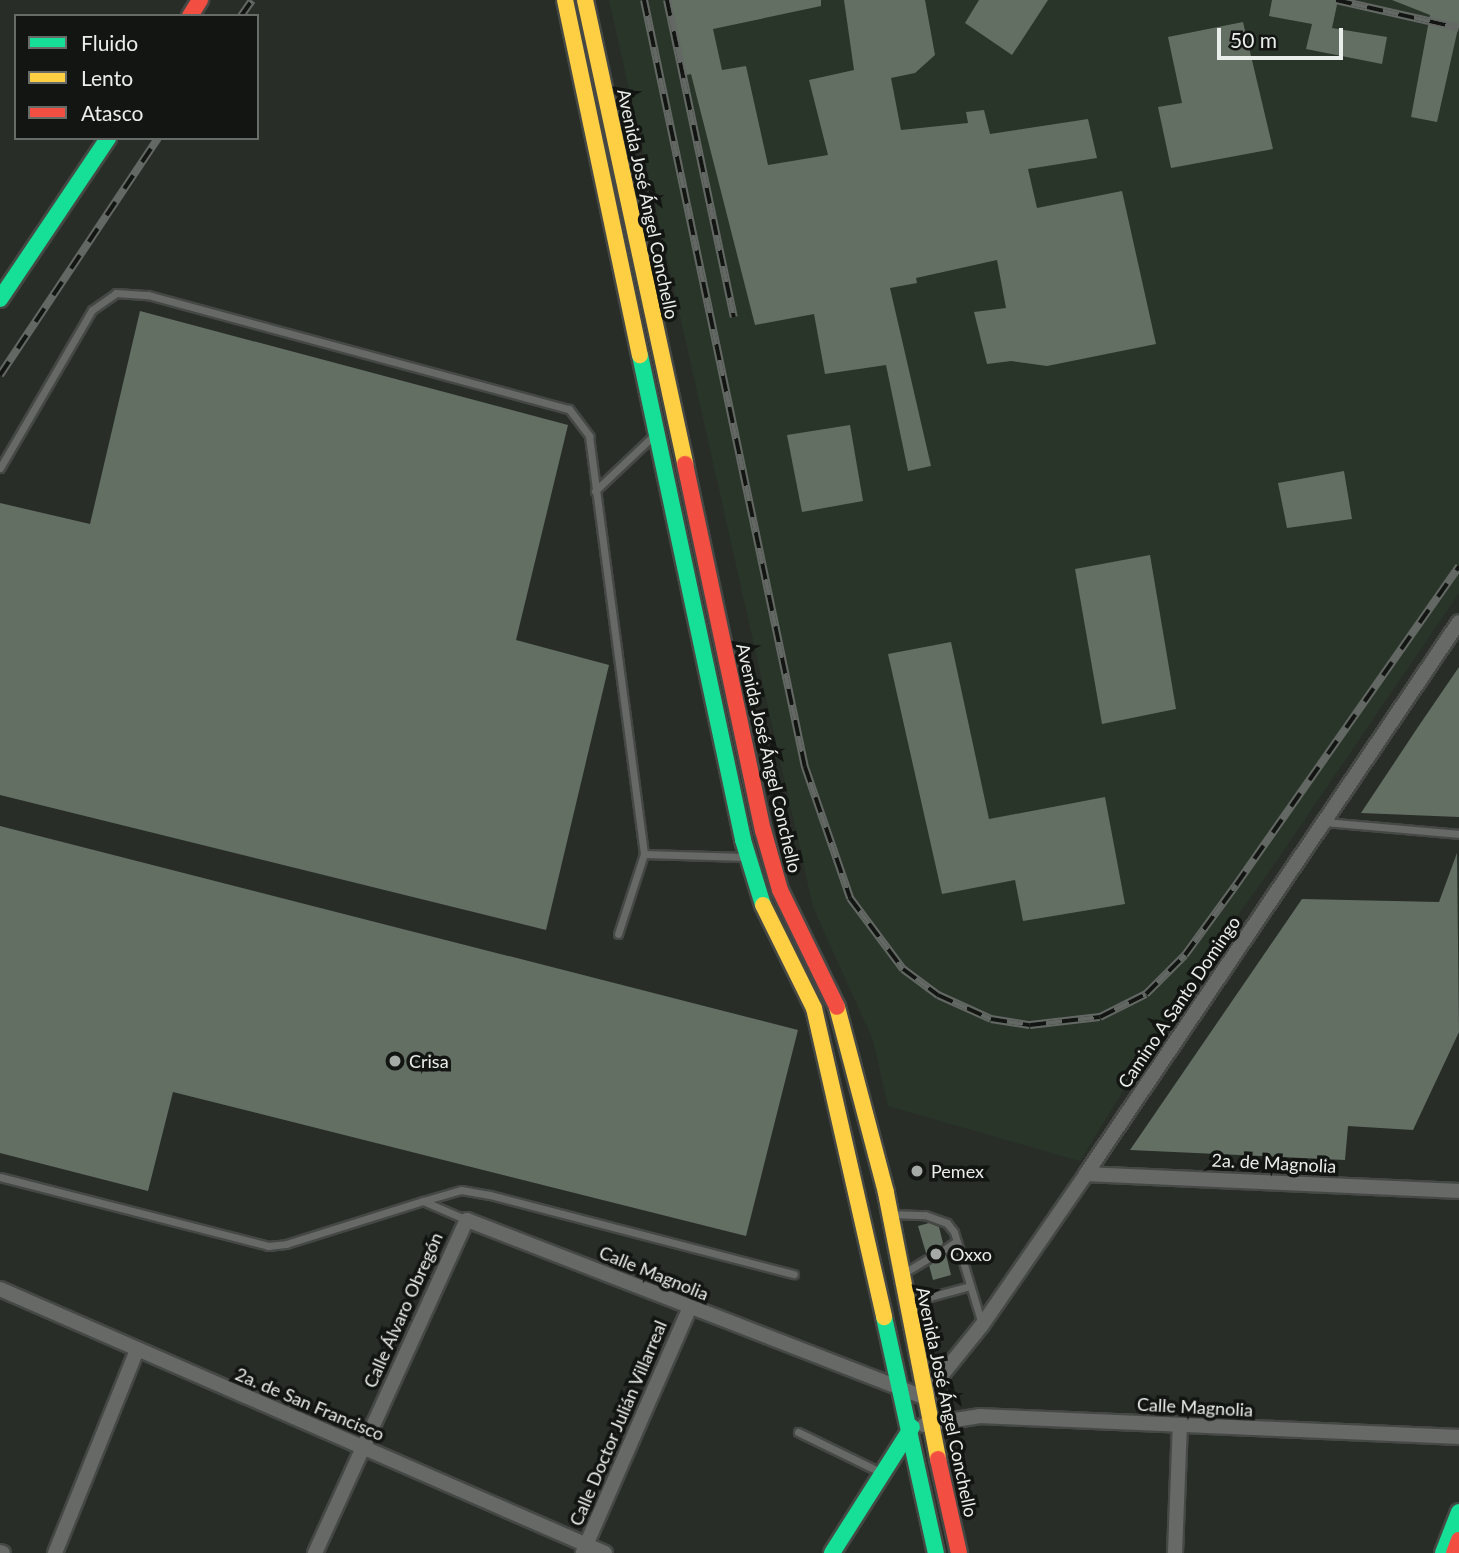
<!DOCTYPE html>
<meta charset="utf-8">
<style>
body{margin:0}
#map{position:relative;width:1459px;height:1553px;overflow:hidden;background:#282d28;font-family:Lato,sans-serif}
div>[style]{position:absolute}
.built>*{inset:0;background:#2a352a}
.building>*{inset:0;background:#646f64}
.roads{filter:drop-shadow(2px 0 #454845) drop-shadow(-2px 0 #454845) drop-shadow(0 2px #454845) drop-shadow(0 -2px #454845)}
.lane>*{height:7px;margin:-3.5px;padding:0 3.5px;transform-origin:3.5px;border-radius:3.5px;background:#666966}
.street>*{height:14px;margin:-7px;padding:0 7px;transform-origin:7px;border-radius:7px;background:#666966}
.fast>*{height:16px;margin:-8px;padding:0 8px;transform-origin:8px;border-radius:8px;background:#16e098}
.slow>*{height:16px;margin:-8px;padding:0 8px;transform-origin:8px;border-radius:8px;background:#ffcf43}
.jam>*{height:16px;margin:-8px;padding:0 8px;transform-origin:8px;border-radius:8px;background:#f24e42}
.rail>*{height:8px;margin-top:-4px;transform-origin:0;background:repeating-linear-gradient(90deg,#121512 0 16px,#646864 0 32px);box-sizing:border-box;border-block:2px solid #646864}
.dots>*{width:19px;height:19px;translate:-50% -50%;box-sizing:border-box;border:4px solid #121512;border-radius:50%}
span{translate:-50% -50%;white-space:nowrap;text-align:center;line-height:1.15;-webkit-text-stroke:7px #121512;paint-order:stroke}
.street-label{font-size:18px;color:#eaeeea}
.poi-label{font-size:18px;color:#eaeeea}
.left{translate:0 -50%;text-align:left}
.legend{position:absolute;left:14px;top:14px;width:245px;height:126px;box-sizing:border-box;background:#121512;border:2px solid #686c68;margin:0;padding:9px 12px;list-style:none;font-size:21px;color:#eaeeea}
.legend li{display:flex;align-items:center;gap:14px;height:35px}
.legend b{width:35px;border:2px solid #686c68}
.scale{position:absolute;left:1217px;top:28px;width:126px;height:32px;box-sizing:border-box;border:4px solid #eaeeea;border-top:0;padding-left:9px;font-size:21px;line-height:24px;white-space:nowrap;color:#eaeeea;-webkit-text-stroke:5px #121512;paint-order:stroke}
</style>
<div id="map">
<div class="built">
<div style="clip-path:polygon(609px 0,1459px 0,1459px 593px,1262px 882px,1190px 981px,1080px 1161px,888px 1106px,873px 1040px,813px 907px)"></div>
</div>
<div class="building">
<div style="clip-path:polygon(668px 0,821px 0,821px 6px,713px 29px,722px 70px,746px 66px,768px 165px,828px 155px,809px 80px,854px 70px,844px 0,925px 0,935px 55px,915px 73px,891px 78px,901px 130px,968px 123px,966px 112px,984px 110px,990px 134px,1088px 119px,1097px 158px,1028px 169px,1037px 208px,1122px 191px,1156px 344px,1047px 366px,1011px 361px,987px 364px,974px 312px,1006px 308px,997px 260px,916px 278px,917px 283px,890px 288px,931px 466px,908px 471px,886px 365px,825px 374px,814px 314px,755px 325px,691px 74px,683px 76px)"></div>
<div style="clip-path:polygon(979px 0,1048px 0,1012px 55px,965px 23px)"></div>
<div style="clip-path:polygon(1272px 0,1338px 0,1332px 28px,1387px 37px,1382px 64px,1306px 49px,1312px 24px,1269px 16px)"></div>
<div style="clip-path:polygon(1392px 0,1459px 0,1459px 24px,1437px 122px,1411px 117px,1430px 15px)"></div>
<div style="clip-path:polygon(1243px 22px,1273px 149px,1171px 168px,1158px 107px,1182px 103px,1168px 37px)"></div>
<div style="clip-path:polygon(140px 311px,568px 425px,516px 640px,609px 665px,546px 930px,0 795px,0 503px,90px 524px)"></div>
<div style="clip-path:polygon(850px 425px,863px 501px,802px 512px,787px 435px)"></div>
<div style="clip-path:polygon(1344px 471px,1352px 519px,1287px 528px,1278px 483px)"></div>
<div style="clip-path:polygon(1150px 555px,1176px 709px,1102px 724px,1075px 569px)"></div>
<div style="clip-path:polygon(951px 642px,989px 819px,1105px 797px,1125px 904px,1023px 921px,1015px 880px,942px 894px,888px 654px)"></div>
<div style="clip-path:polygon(1459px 667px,1459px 817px,1361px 813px,1418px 727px)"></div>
<div style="clip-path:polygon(0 826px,798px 1030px,746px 1236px,173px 1092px,148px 1191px,0 1153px)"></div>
<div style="clip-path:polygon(1457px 853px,1459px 1032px,1413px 1130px,1348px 1126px,1345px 1160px,1130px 1150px,1302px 899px,1439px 902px)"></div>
<div style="clip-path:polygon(929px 1223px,939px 1227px,943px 1243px,939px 1250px,946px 1255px,951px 1275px,933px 1280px,929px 1265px,933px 1258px,926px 1253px,918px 1226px)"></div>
</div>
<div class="roads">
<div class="lane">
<div style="left:0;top:468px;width:183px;rotate:-59.8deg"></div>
<div style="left:92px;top:310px;width:29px;rotate:-35deg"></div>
<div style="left:116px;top:293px;width:32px;rotate:4deg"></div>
<div style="left:148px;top:295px;width:436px;rotate:15.2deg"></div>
<div style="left:569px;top:409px;width:34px;rotate:53deg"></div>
<div style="left:589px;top:436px;width:422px;rotate:82.5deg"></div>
<div style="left:644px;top:854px;width:84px;rotate:108deg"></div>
<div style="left:595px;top:491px;width:80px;rotate:-43.5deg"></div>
<div style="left:1325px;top:822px;width:135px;rotate:5.1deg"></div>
<div style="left:644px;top:854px;width:101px;rotate:1.7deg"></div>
<div style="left:0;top:1177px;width:277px;rotate:14.4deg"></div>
<div style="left:268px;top:1246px;width:18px;rotate:-6deg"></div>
<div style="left:286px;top:1244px;width:144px;rotate:-17.4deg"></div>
<div style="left:423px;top:1201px;width:48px;rotate:23.4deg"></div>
<div style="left:423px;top:1201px;width:40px;rotate:-16deg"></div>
<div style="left:461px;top:1190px;width:29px;rotate:10deg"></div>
<div style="left:490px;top:1195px;width:314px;rotate:14.6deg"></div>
<div style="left:890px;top:1214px;width:35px;rotate:2deg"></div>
<div style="left:925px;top:1215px;width:23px;rotate:20deg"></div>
<div style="left:947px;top:1223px;width:11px;rotate:52deg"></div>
<div style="left:954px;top:1232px;width:96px;rotate:73.1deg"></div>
<div style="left:945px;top:1249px;width:14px;rotate:-34deg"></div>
<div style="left:904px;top:1273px;width:27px;rotate:-31deg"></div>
<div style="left:907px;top:1303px;width:65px;rotate:-15.1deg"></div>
<div style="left:798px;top:1432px;width:93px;rotate:26deg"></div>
</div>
<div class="street">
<div style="left:1086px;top:1174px;width:373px;rotate:2.6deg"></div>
<div style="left:0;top:1289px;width:660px;rotate:23.57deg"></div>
<div style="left:924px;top:1425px;width:57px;rotate:-9.1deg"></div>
<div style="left:980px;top:1416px;width:479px;rotate:2.5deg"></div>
<div style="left:0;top:1552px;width:3px;rotate:18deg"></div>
<div style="left:583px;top:1552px;width:265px;rotate:-66.4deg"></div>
<div style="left:55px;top:1553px;width:219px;rotate:-68deg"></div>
<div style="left:315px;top:1553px;width:366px;rotate:-65.5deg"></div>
<div style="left:467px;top:1220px;width:490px;rotate:21.2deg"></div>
<div style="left:924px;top:1397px;width:92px;rotate:-51.1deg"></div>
<div style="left:982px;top:1325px;width:183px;rotate:-55.4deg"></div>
<div style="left:1086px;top:1174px;width:666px;rotate:-55.95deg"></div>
<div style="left:1175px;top:1553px;width:128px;rotate:-87.8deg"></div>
</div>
<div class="fast">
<div style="left:0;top:299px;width:194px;rotate:-56.1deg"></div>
<div style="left:640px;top:355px;width:496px;rotate:78deg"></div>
<div style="left:743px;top:840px;width:68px;rotate:72.9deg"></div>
<div style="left:884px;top:1317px;width:242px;rotate:77.6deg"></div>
<div style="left:832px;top:1553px;width:149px;rotate:-57.6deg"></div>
<div style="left:1443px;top:1553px;width:44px;rotate:-68.7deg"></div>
</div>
<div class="slow">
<div style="left:565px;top:0;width:363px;rotate:78.1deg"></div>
<div style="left:585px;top:0;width:475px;rotate:77.8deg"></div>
<div style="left:763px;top:905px;width:115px;rotate:63.7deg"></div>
<div style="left:814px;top:1008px;width:317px;rotate:77.2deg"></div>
<div style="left:837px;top:1007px;width:192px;rotate:75.2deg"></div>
<div style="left:886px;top:1193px;width:271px;rotate:78.9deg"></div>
</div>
<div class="jam">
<div style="left:190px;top:16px;width:19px;rotate:-58deg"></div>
<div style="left:685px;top:464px;width:374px;rotate:78deg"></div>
<div style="left:763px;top:830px;width:62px;rotate:74.2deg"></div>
<div style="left:780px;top:890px;width:130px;rotate:64deg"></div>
<div style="left:938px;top:1459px;width:96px;rotate:77.4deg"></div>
<div style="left:1454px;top:1553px;width:14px;rotate:-69deg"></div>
</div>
</div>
<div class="rail">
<div style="left:644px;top:0;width:784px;rotate:78.15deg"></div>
<div style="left:805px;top:767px;width:139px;rotate:71deg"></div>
<div style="left:850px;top:898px;width:89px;rotate:53.3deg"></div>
<div style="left:903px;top:969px;width:44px;rotate:36.6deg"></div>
<div style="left:938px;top:995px;width:58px;rotate:24.4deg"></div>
<div style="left:991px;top:1019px;width:39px;rotate:9deg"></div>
<div style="left:1030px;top:1025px;width:70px;rotate:-6.5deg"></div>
<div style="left:1100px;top:1017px;width:51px;rotate:-26.6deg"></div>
<div style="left:1146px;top:994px;width:55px;rotate:-45deg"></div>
<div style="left:1185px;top:955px;width:87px;rotate:-53.9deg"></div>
<div style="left:1236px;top:885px;width:389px;rotate:-55deg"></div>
<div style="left:667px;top:0;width:324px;rotate:78.1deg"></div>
<div style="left:1336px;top:0;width:126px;rotate:12.8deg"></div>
<div style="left:241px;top:16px;width:19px;rotate:-55deg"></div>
<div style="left:0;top:375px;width:285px;rotate:-56.3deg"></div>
</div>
<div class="dots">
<div style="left:395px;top:1061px;background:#a6aaa6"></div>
<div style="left:917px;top:1171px;background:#a6aaa6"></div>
<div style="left:936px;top:1254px;background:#a6aaa6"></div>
</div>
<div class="street-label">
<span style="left:648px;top:204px;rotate:78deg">Avenida José Ángel Conchello</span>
<span style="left:769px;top:758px;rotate:77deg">Avenida José Ángel Conchello</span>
<span style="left:1179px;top:1002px;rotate:-56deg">Camino A Santo Domingo</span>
<span style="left:1274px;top:1163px;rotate:3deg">2a. de Magnolia</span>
<span style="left:654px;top:1273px;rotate:22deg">Calle Magnolia</span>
<span style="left:403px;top:1310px;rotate:-66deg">Calle Álvaro Obregón</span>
<span style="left:947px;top:1402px;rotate:78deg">Avenida José Ángel Conchello</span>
<span style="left:310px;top:1404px;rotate:23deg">2a. de San Francisco</span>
<span style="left:1195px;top:1407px;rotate:3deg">Calle Magnolia</span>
<span style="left:618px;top:1423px;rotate:-67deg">Calle Doctor Julián Villarreal</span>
</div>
<div class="poi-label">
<span class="left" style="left:409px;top:1061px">Crisa</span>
<span class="left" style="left:931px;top:1171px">Pemex</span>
<span class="left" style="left:950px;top:1254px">Oxxo</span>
</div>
<ul class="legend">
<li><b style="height:9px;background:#16e098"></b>Fluido</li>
<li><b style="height:9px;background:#ffcf43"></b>Lento</li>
<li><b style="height:9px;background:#f24e42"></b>Atasco</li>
</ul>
<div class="scale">50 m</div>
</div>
